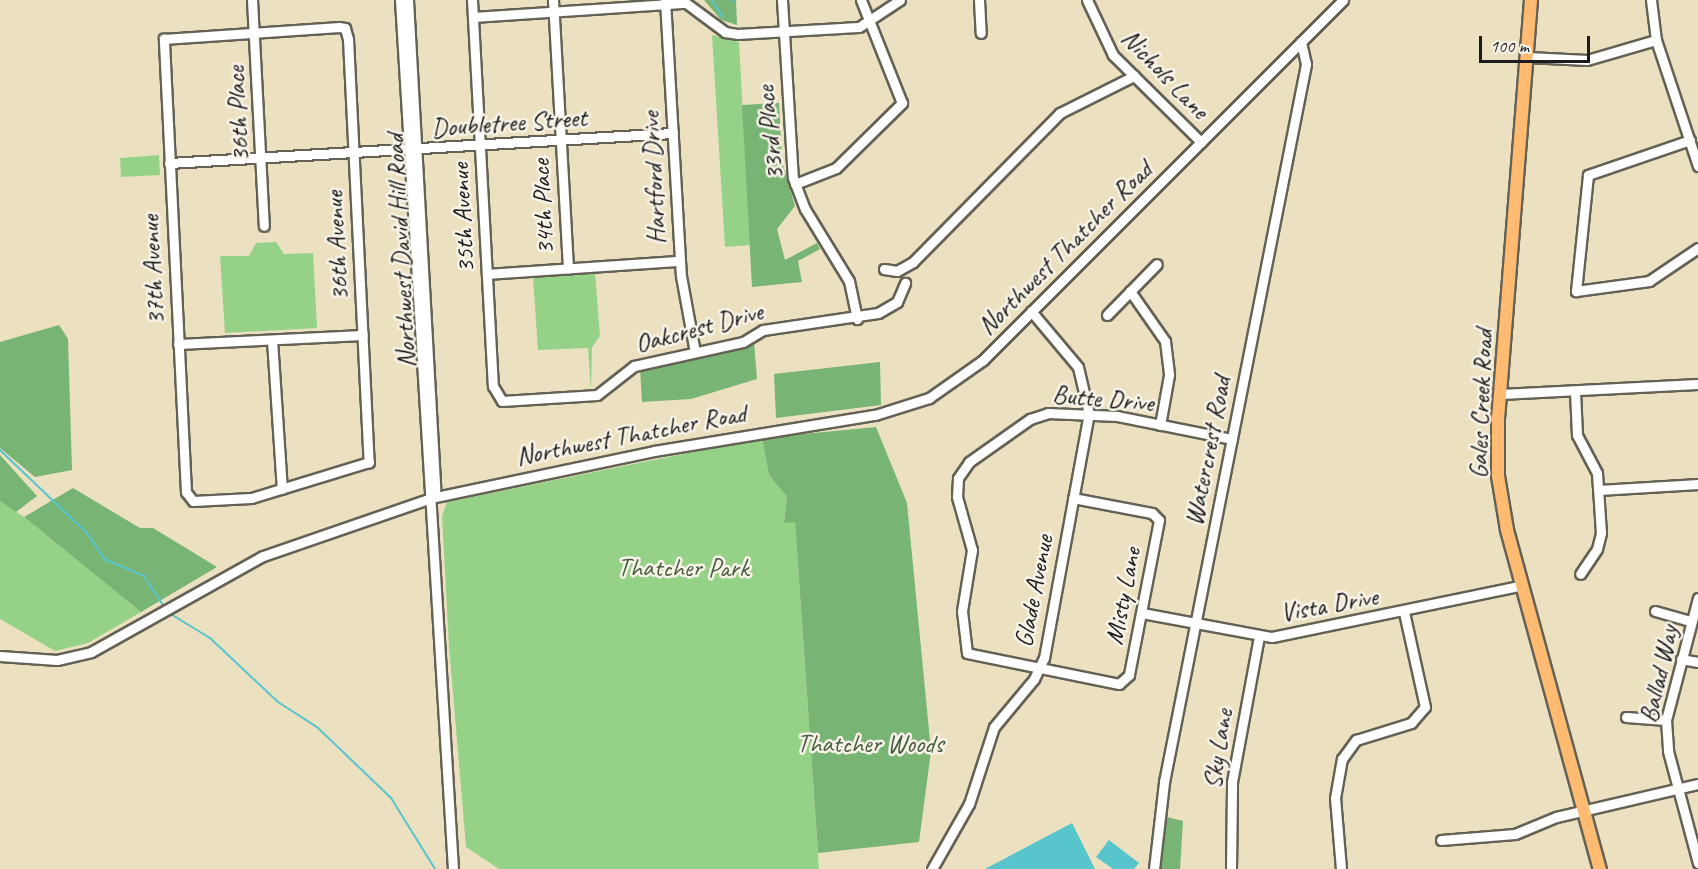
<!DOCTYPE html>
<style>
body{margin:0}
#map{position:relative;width:1698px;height:869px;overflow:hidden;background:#ebe1c0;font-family:Caveat,sans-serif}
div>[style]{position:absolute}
.green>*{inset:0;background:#95d287}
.forest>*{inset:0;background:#78b474}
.water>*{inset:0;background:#58c5cd}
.stream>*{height:2px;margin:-1px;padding:0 1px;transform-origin:1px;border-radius:1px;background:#58c5cd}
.roads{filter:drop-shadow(2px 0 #646155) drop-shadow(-2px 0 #646155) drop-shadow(0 2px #646155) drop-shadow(0 -2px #646155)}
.minor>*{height:9px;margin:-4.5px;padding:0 4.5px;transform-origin:4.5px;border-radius:4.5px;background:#fff}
.major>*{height:12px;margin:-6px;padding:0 6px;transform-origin:6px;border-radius:6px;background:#febb71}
span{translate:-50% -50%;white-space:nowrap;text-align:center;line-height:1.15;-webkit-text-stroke:5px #f7f3e8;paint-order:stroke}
.street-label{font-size:26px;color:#1c1c1c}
.park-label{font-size:26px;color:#465c41}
.scale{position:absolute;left:1479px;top:36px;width:111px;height:27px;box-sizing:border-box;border:3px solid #1c1c1c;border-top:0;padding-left:8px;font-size:18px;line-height:21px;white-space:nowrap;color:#1c1c1c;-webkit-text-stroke:4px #f7f3e8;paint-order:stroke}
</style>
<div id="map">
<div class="green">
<div style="clip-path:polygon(712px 35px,739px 42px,750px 245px,725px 247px)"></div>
<div style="clip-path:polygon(159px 155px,160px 175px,121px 177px,120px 158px)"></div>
<div style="clip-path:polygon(276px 242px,284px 254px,313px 253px,317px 328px,225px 333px,220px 256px,249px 256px,256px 243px)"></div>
<div style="clip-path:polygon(595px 272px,600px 336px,592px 347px,591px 391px,588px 348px,538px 350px,533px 277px)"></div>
<div style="clip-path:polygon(762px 438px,769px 475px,787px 497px,784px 522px,795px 522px,819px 869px,499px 869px,466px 847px,449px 646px,442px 516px,447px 502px)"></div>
<div style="clip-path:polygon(0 501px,24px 517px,141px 612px,88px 643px,55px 651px,0 619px)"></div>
</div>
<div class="forest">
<div style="clip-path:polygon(704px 0,736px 0,737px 25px,721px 20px)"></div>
<div style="clip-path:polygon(779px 103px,782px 162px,795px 206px,777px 229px,785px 260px,817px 243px,820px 249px,798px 261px,802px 282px,752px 287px,742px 105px)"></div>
<div style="clip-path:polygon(59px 325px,68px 339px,72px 470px,35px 477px,0 448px,0 342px)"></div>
<div style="clip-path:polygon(754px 342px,757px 379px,691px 399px,642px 402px,640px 368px)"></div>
<div style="clip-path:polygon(880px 362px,881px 405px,776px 418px,774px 374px)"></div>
<div style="clip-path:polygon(876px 427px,907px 503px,931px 751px,919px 842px,818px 853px,795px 522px,784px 523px,787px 497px,769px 475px,762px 438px)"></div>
<div style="clip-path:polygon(0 455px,37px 496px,16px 512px,0 501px)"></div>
<div style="clip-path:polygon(73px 488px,140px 528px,153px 528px,217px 567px,141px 612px,24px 517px)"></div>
<div style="clip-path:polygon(1167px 817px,1183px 821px,1180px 869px,1159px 869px)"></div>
</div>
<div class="water">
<div style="clip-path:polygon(1072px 823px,1095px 869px,985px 869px)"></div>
<div style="clip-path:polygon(1109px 840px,1139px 863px,1134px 869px,1113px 869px,1096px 857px)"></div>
</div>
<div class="stream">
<div style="left:712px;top:0;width:20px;rotate:57deg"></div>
<div style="left:732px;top:0;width:2px;rotate:63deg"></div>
<div style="left:0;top:450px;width:122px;rotate:43.7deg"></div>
<div style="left:88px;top:534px;width:30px;rotate:57deg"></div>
<div style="left:104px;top:559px;width:43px;rotate:23deg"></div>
<div style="left:144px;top:576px;width:38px;rotate:57deg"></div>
<div style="left:169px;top:613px;width:48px;rotate:31.4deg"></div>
<div style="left:210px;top:638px;width:93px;rotate:43.3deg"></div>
<div style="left:278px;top:702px;width:46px;rotate:32.7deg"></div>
<div style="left:317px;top:727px;width:103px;rotate:43.8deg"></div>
<div style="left:391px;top:798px;width:84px;rotate:58.2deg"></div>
</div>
<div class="roads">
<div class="minor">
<div style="left:252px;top:0;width:226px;rotate:87deg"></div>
<div style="left:400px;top:0;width:871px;rotate:86.51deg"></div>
<div style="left:408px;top:0;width:490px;rotate:86.8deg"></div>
<div style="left:435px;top:489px;width:10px;rotate:114deg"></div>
<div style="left:472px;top:0;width:387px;rotate:86.9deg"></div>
<div style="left:493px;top:386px;width:17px;rotate:59deg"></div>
<div style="left:502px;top:401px;width:95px;rotate:-3.6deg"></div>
<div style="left:597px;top:395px;width:47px;rotate:-38.1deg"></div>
<div style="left:634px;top:366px;width:112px;rotate:-12.4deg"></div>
<div style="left:743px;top:342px;width:23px;rotate:-31deg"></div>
<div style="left:763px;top:330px;width:116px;rotate:-8.4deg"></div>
<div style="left:878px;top:313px;width:22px;rotate:-30deg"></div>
<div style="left:897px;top:302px;width:21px;rotate:-67deg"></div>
<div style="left:553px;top:0;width:269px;rotate:86.8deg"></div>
<div style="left:665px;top:0;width:276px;rotate:86.7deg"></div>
<div style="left:681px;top:276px;width:77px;rotate:79.6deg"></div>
<div style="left:782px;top:0;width:178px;rotate:86.5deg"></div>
<div style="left:793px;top:178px;width:33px;rotate:69deg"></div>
<div style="left:805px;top:209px;width:84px;rotate:58.6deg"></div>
<div style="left:849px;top:281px;width:39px;rotate:78deg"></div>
<div style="left:979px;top:0;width:33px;rotate:87deg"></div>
<div style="left:1087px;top:0;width:61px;rotate:64.7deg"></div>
<div style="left:1113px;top:55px;width:124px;rotate:44.7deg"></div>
<div style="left:1651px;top:0;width:40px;rotate:82.9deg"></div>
<div style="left:1656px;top:40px;width:133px;rotate:71.6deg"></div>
<div style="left:473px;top:17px;width:213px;rotate:-3.8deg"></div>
<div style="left:686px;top:3px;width:49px;rotate:36.6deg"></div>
<div style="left:725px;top:32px;width:12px;rotate:9deg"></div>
<div style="left:737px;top:34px;width:122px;rotate:-3.3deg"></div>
<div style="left:859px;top:27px;width:49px;rotate:-33.4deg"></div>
<div style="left:339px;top:27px;width:6px;rotate:9deg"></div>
<div style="left:345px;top:28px;width:11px;rotate:75deg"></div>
<div style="left:348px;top:39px;width:424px;rotate:87.2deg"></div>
<div style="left:369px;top:462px;width:123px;rotate:163deg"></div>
<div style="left:251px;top:498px;width:58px;rotate:177deg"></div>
<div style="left:193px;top:501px;width:11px;rotate:-128deg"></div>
<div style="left:186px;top:492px;width:454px;rotate:-92.8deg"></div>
<div style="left:164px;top:39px;width:175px;rotate:-3.9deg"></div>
<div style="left:1528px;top:57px;width:59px;rotate:2.9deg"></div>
<div style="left:1587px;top:60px;width:72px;rotate:-16.2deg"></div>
<div style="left:1690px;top:140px;width:108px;rotate:161.1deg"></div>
<div style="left:1588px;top:175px;width:117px;rotate:95.9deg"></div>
<div style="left:1576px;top:291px;width:74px;rotate:-7.8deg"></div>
<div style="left:1649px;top:281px;width:59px;rotate:-34deg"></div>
<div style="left:169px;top:163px;width:505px;rotate:-3.41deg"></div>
<div style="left:795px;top:184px;width:44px;rotate:-21.3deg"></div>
<div style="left:836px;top:168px;width:93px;rotate:-44.6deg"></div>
<div style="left:902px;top:103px;width:111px;rotate:-111.7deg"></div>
<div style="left:884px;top:269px;width:13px;rotate:9deg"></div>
<div style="left:897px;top:271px;width:18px;rotate:-29deg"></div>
<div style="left:913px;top:262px;width:209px;rotate:-45.4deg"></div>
<div style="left:1060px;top:113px;width:83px;rotate:-26.6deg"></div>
<div style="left:487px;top:274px;width:193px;rotate:-3.9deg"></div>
<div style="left:1130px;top:291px;width:61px;rotate:55deg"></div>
<div style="left:1165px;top:341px;width:34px;rotate:83deg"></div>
<div style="left:1169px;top:375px;width:51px;rotate:100.2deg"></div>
<div style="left:1107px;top:315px;width:71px;rotate:-45.6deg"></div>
<div style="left:272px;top:340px;width:149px;rotate:86.2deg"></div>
<div style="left:178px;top:344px;width:185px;rotate:-2.8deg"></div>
<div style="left:1575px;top:391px;width:44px;rotate:87.4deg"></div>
<div style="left:1577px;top:435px;width:43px;rotate:62.2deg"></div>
<div style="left:1597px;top:473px;width:60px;rotate:86.2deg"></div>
<div style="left:1601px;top:533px;width:16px;rotate:104deg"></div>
<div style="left:1597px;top:549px;width:30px;rotate:124deg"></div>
<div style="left:1500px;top:394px;width:198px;rotate:-2.9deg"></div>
<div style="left:1599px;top:490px;width:99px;rotate:-3.5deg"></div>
<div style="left:1073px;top:498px;width:80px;rotate:10.8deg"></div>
<div style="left:1152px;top:513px;width:10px;rotate:45deg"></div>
<div style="left:1159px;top:520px;width:158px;rotate:101deg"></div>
<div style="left:1129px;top:675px;width:13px;rotate:138deg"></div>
<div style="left:1119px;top:684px;width:155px;rotate:-168.5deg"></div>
<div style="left:967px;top:653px;width:42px;rotate:-96.8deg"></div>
<div style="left:962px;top:611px;width:62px;rotate:-80.7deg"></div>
<div style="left:972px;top:550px;width:55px;rotate:-105.8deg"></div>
<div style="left:957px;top:497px;width:19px;rotate:-87deg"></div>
<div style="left:958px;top:478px;width:19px;rotate:-55deg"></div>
<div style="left:969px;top:462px;width:75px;rotate:-35.2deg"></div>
<div style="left:1030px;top:419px;width:19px;rotate:-18deg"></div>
<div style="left:1048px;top:413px;width:69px;rotate:2.5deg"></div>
<div style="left:1117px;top:416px;width:117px;rotate:11.3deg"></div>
<div style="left:1698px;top:598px;width:126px;rotate:104.7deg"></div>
<div style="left:1666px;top:720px;width:31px;rotate:86deg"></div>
<div style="left:1668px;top:751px;width:116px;rotate:75deg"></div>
<div style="left:1655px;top:611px;width:36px;rotate:16deg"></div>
<div style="left:1142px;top:613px;width:132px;rotate:10.5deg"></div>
<div style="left:1272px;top:637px;width:255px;rotate:-11.7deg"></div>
<div style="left:0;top:656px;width:57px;rotate:4deg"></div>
<div style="left:57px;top:660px;width:35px;rotate:-13deg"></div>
<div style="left:91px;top:652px;width:197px;rotate:-29.2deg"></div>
<div style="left:263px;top:556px;width:178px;rotate:-19deg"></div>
<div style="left:431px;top:498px;width:228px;rotate:-11.9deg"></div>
<div style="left:654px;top:451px;width:224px;rotate:-9.3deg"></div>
<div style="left:875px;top:415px;width:57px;rotate:-17.5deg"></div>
<div style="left:929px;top:398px;width:66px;rotate:-35.1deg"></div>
<div style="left:983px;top:360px;width:509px;rotate:-45deg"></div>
<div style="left:1681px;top:659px;width:17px;rotate:10deg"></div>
<div style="left:1626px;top:717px;width:40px;rotate:4.3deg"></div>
<div style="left:1441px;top:840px;width:74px;rotate:-4.6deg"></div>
<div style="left:1515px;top:834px;width:44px;rotate:-22.5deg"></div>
<div style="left:1556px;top:817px;width:146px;rotate:-13.1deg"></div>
<div style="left:932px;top:869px;width:75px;rotate:-60.4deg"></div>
<div style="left:969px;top:804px;width:81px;rotate:-72deg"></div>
<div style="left:994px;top:727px;width:62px;rotate:-50.2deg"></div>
<div style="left:1034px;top:679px;width:23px;rotate:-65deg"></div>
<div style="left:1044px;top:658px;width:248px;rotate:-79.6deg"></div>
<div style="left:1089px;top:414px;width:48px;rotate:-103.2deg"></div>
<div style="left:1078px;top:367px;width:73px;rotate:-130deg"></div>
<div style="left:1154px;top:869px;width:88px;rotate:-83.4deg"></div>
<div style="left:1164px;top:782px;width:732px;rotate:-78.81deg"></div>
<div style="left:1306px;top:64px;width:23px;rotate:-103deg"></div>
<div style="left:1231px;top:869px;width:87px;rotate:-89.3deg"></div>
<div style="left:1232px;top:782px;width:147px;rotate:-79.5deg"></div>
<div style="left:1341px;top:869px;width:71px;rotate:-94.8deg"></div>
<div style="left:1335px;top:798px;width:40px;rotate:-80deg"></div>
<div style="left:1342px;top:759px;width:24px;rotate:-54deg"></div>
<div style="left:1356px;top:740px;width:58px;rotate:-17.2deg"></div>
<div style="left:1411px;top:723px;width:21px;rotate:-49deg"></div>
<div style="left:1425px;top:707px;width:97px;rotate:-102.5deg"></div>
</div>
<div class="major">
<div style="left:1531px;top:0;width:417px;rotate:94.5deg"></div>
<div style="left:1498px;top:416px;width:60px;rotate:90deg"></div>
<div style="left:1498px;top:476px;width:55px;rotate:80.5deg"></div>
<div style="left:1507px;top:530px;width:352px;rotate:74.7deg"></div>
</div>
</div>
<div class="street-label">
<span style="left:1165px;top:74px;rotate:46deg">Nichols Lane</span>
<span style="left:238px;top:114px;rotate:-93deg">36th Place</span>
<span style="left:509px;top:123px;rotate:-4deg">Doubletree Street</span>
<span style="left:770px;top:133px;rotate:-96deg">33rd Place</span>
<span style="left:654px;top:178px;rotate:-93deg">Hartford Drive</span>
<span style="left:543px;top:207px;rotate:-93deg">34th Place</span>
<span style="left:463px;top:218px;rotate:-93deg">35th Avenue</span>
<span style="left:337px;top:246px;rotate:-93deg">36th Avenue</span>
<span style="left:1065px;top:248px;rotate:-45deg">Northwest Thatcher Road</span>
<span style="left:401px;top:251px;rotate:-93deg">Northwest David Hill Road</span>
<span style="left:153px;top:270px;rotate:-93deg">37th Avenue</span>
<span style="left:699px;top:328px;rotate:-15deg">Oakcrest Drive</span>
<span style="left:1103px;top:399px;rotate:5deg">Butte Drive</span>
<span style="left:1481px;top:404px;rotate:-88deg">Gales Creek Road</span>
<span style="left:631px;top:435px;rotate:-11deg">Northwest Thatcher Road</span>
<span style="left:1208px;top:451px;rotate:-79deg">Watercrest Road</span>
<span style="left:1034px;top:591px;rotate:-79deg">Glade Avenue</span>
<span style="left:1123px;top:596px;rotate:-79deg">Misty Lane</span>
<span style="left:1329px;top:605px;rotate:-10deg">Vista Drive</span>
<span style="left:1659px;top:674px;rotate:-78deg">Ballad Way</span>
<span style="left:1218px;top:749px;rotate:-81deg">Sky Lane</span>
</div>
<div class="park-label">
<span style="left:683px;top:568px">Thatcher Park</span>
<span style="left:870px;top:744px">Thatcher Woods</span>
</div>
<div class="scale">100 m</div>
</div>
